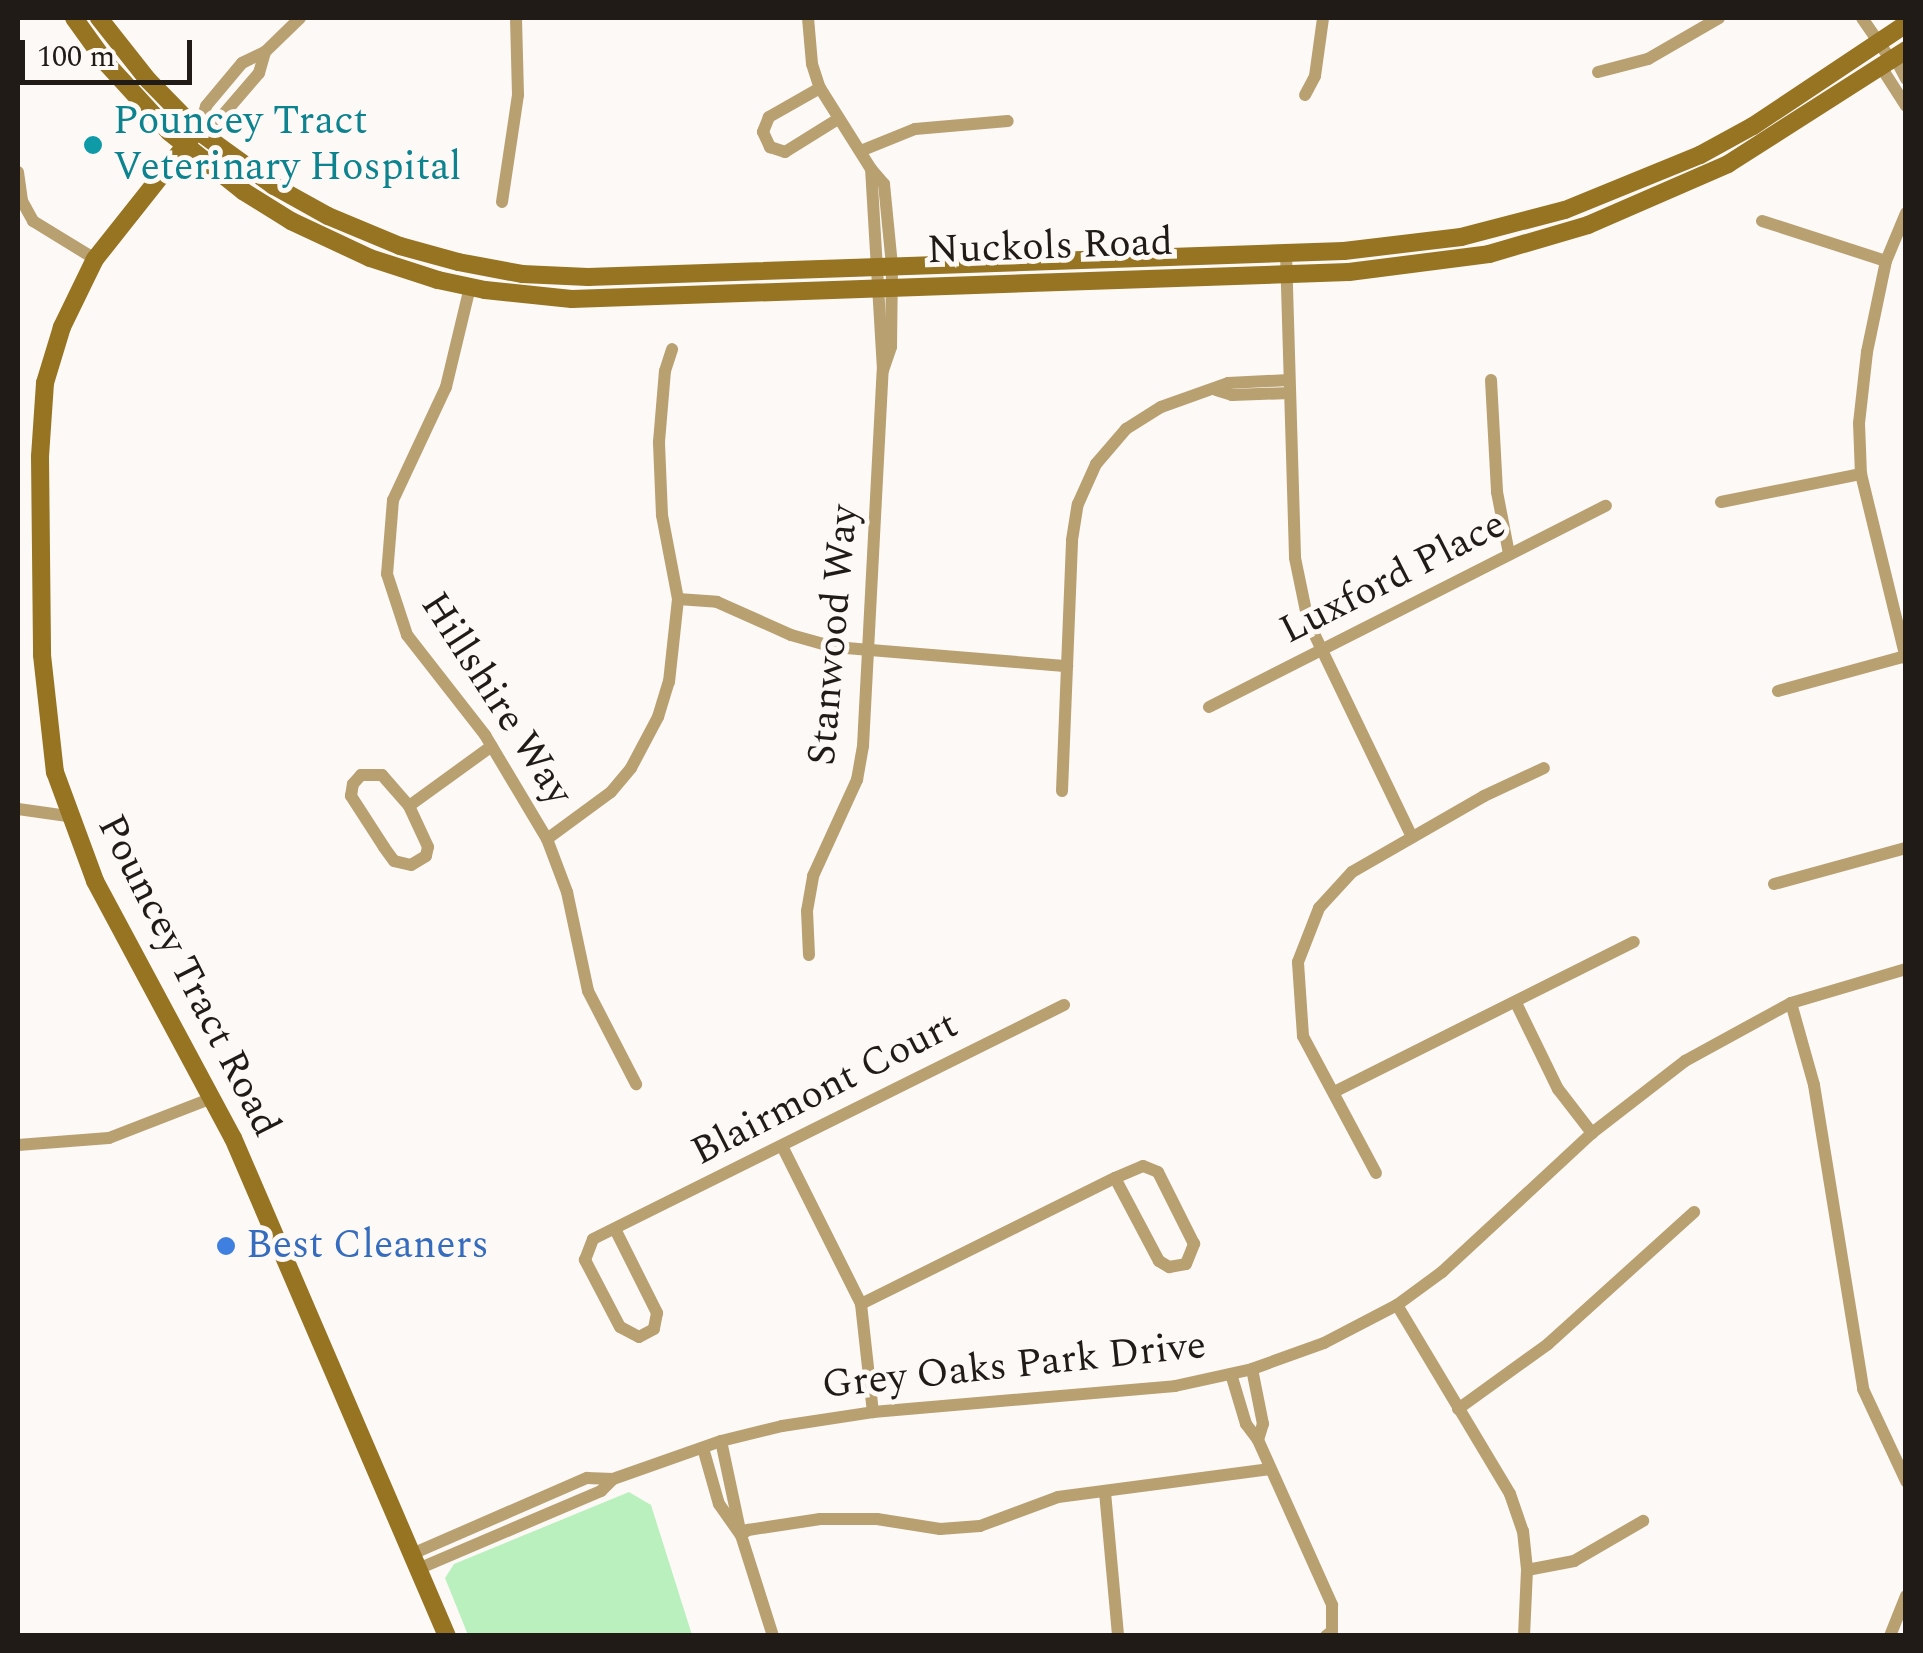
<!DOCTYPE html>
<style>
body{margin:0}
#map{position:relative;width:1923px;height:1653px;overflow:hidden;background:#fdf9f7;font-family:Spectral,serif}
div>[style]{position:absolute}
.green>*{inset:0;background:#baf0be}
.minor>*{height:12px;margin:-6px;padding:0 6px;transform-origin:6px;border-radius:6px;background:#b8a071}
.secondary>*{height:18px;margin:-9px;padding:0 9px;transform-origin:9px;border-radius:9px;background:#977422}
.dots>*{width:28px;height:28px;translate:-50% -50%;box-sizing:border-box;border:5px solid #fdf9f7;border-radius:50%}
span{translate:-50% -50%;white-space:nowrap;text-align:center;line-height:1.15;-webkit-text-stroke:10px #fdf9f7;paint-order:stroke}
.culture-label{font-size:40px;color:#0d838f}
.left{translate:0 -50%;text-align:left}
.street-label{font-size:40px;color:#211b17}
.shop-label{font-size:40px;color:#366cbe}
.frame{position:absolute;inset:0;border:20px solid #211b17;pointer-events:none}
.scale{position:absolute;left:20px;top:40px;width:172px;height:45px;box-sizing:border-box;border:5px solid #211b17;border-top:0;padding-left:12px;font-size:30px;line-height:35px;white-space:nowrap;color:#211b17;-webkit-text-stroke:8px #fdf9f7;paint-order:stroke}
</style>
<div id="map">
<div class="green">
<div style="clip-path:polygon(629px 1492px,651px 1505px,692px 1635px,468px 1635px,445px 1578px,454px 1564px)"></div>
</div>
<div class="minor">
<div style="left:808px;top:18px;width:46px;rotate:85deg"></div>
<div style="left:812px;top:64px;width:25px;rotate:72deg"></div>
<div style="left:820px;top:88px;width:96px;rotate:57.8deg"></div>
<div style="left:1862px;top:18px;width:51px;rotate:55.4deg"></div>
<div style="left:1895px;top:58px;width:24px;rotate:62deg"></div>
<div style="left:1881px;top:67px;width:46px;rotate:57.3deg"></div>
<div style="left:1598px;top:72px;width:52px;rotate:-14.6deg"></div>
<div style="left:1648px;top:59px;width:82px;rotate:-30deg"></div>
<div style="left:820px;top:88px;width:59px;rotate:150.4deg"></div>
<div style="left:769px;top:117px;width:16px;rotate:112deg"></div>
<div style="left:763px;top:132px;width:17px;rotate:65deg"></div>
<div style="left:770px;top:147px;width:16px;rotate:18deg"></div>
<div style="left:785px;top:152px;width:62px;rotate:-31.9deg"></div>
<div style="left:1305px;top:95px;width:21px;rotate:-62deg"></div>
<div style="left:1315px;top:76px;width:59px;rotate:-82.1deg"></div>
<div style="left:198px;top:131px;width:26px;rotate:-72deg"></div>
<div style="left:206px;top:106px;width:56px;rotate:-50.1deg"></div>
<div style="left:242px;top:63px;width:25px;rotate:-26deg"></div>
<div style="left:265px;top:52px;width:49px;rotate:-44.2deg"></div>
<div style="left:198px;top:131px;width:20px;rotate:-24deg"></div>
<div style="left:216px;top:123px;width:66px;rotate:-49.3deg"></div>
<div style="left:259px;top:73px;width:22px;rotate:-74deg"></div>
<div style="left:863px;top:150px;width:56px;rotate:-22deg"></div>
<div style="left:915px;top:129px;width:93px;rotate:-4.9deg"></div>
<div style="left:871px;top:169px;width:20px;rotate:49deg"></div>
<div style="left:884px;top:184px;width:82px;rotate:84.4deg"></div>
<div style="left:892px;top:266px;width:81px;rotate:90.7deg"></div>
<div style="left:891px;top:347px;width:24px;rotate:109deg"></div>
<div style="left:883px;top:370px;width:201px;rotate:-93.4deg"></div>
<div style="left:18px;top:172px;width:29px;rotate:82deg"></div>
<div style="left:22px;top:201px;width:23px;rotate:61deg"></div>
<div style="left:33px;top:221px;width:73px;rotate:31.5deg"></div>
<div style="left:502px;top:202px;width:108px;rotate:-81.5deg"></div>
<div style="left:518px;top:95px;width:77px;rotate:-91.5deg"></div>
<div style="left:1906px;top:213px;width:52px;rotate:112.6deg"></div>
<div style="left:1886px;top:261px;width:93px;rotate:101.8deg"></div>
<div style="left:1867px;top:352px;width:71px;rotate:96.4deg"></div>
<div style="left:1859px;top:423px;width:51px;rotate:87.8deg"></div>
<div style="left:1861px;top:474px;width:190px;rotate:76.3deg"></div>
<div style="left:1762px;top:221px;width:130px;rotate:17.9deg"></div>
<div style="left:1286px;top:253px;width:305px;rotate:88.3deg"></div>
<div style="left:1295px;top:558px;width:64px;rotate:78.3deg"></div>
<div style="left:1308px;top:621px;width:240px;rotate:64.3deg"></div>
<div style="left:470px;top:287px;width:103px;rotate:103.5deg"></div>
<div style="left:446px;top:387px;width:125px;rotate:115.1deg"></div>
<div style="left:393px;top:500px;width:74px;rotate:94.6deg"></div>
<div style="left:387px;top:574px;width:64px;rotate:71.8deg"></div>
<div style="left:407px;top:635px;width:127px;rotate:52deg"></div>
<div style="left:485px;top:735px;width:121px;rotate:59.2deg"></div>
<div style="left:547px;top:839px;width:57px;rotate:69.3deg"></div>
<div style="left:567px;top:892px;width:101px;rotate:78deg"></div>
<div style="left:588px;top:991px;width:105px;rotate:62.7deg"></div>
<div style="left:1491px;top:380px;width:112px;rotate:86.9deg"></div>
<div style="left:1497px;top:492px;width:63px;rotate:79deg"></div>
<div style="left:1216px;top:390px;width:17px;rotate:17deg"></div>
<div style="left:1232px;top:395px;width:58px;rotate:-2deg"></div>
<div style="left:1721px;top:502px;width:143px;rotate:-11.3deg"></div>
<div style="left:678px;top:599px;width:39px;rotate:4deg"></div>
<div style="left:717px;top:602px;width:81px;rotate:24deg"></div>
<div style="left:791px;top:635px;width:45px;rotate:15.6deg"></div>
<div style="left:834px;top:647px;width:234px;rotate:4.7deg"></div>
<div style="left:1778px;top:691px;width:133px;rotate:-15.3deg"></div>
<div style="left:1209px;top:707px;width:445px;rotate:-26.9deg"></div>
<div style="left:1062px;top:791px;width:251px;rotate:-87.7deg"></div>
<div style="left:1072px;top:540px;width:36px;rotate:-81deg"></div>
<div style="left:1078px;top:504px;width:44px;rotate:-65.8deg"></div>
<div style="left:1096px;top:464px;width:46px;rotate:-49.4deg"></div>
<div style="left:1126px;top:429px;width:41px;rotate:-32.2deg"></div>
<div style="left:1161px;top:407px;width:71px;rotate:-19.7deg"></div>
<div style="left:1228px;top:383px;width:61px;rotate:-2.8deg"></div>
<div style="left:409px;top:806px;width:45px;rotate:65.1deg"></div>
<div style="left:428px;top:847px;width:9px;rotate:103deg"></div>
<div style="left:426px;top:856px;width:17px;rotate:149deg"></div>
<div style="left:411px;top:865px;width:17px;rotate:-167deg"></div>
<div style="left:394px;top:861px;width:17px;rotate:-126deg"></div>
<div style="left:384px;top:847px;width:61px;rotate:-122.9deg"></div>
<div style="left:351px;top:796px;width:12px;rotate:-81deg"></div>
<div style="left:353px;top:784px;width:12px;rotate:-48deg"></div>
<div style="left:361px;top:775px;width:21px"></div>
<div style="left:382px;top:775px;width:41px;rotate:48.9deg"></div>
<div style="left:409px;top:806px;width:102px;rotate:-35.9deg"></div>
<div style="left:18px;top:809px;width:50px;rotate:8deg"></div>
<div style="left:547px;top:839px;width:79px;rotate:-36.3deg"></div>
<div style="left:611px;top:792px;width:31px;rotate:-50deg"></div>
<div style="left:631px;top:768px;width:58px;rotate:-62.1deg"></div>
<div style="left:658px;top:717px;width:37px;rotate:-73deg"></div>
<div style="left:669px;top:682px;width:83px;rotate:-83.8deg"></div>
<div style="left:678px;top:599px;width:86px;rotate:-100.8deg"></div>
<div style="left:662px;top:515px;width:73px;rotate:-92.4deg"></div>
<div style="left:659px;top:442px;width:71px;rotate:-85.2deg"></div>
<div style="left:665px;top:371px;width:23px;rotate:-72deg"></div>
<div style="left:1774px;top:884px;width:137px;rotate:-15.3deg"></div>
<div style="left:809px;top:955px;width:44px;rotate:-92.6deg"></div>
<div style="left:807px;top:911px;width:36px;rotate:-80deg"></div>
<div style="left:813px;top:876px;width:106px;rotate:-65.4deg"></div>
<div style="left:857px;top:780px;width:35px;rotate:-80deg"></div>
<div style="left:863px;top:746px;width:377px;rotate:-87deg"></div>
<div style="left:1516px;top:1003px;width:96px;rotate:64deg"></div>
<div style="left:1558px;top:1089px;width:56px;rotate:52.3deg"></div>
<div style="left:1791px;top:1003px;width:85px;rotate:74.3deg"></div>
<div style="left:1814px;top:1085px;width:308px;rotate:80.8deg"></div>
<div style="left:1863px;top:1389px;width:102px;rotate:64.9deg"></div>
<div style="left:1336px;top:1091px;width:333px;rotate:-26.6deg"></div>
<div style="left:18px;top:1145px;width:91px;rotate:-4.4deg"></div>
<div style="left:109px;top:1138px;width:110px;rotate:-21.2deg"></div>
<div style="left:783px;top:1148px;width:174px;rotate:63.4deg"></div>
<div style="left:861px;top:1304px;width:109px;rotate:83.7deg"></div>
<div style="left:1376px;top:1173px;width:155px;rotate:-118.1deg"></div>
<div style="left:1303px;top:1036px;width:74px;rotate:-93.9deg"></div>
<div style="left:1298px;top:962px;width:58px;rotate:-68.7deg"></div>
<div style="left:1319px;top:908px;width:49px;rotate:-47.5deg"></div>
<div style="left:1352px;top:872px;width:152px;rotate:-29.9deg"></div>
<div style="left:1484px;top:796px;width:66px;rotate:-25deg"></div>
<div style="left:615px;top:1229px;width:94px;rotate:63.4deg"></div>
<div style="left:657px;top:1313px;width:16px;rotate:101deg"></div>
<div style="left:654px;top:1329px;width:17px;rotate:152deg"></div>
<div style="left:639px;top:1337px;width:21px;rotate:-152deg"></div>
<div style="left:620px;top:1327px;width:76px;rotate:-117.6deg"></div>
<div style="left:585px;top:1260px;width:22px;rotate:-69deg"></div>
<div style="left:593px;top:1239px;width:526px;rotate:-26.42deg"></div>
<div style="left:861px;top:1304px;width:284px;rotate:-26.4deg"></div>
<div style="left:1115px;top:1178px;width:94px;rotate:62.1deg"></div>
<div style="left:1159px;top:1261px;width:12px;rotate:31deg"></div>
<div style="left:1169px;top:1267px;width:17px;rotate:-10deg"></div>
<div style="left:1186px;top:1264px;width:22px;rotate:-68deg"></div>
<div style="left:1194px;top:1244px;width:80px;rotate:-116.6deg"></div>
<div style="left:1158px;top:1172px;width:16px;rotate:-158deg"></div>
<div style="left:1143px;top:1166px;width:30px;rotate:157deg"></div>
<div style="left:1397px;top:1305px;width:220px;rotate:59.1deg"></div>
<div style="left:1510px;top:1494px;width:39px;rotate:71deg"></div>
<div style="left:1523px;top:1531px;width:39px;rotate:84deg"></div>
<div style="left:1527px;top:1570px;width:66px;rotate:92.6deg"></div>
<div style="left:1231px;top:1374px;width:52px;rotate:73.3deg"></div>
<div style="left:1246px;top:1424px;width:20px;rotate:53deg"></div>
<div style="left:1258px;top:1440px;width:17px;rotate:-73deg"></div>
<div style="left:1263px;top:1424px;width:56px;rotate:-101.3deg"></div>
<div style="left:1458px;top:1409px;width:111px;rotate:-35.8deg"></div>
<div style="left:1548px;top:1344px;width:197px;rotate:-42.1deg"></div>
<div style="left:1258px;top:1440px;width:181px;rotate:65.8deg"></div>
<div style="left:1332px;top:1605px;width:26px;rotate:90deg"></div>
<div style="left:1332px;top:1631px;width:8px;rotate:140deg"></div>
<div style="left:703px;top:1448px;width:58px;rotate:74.1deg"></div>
<div style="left:719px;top:1504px;width:38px;rotate:55deg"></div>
<div style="left:741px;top:1535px;width:96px;rotate:-102deg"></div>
<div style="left:1105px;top:1492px;width:145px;rotate:84.8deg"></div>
<div style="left:412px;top:1554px;width:191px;rotate:-23.5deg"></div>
<div style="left:587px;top:1478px;width:26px;rotate:2deg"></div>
<div style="left:613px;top:1479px;width:114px;rotate:-19.4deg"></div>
<div style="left:721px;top:1441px;width:63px;rotate:-13.8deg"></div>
<div style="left:782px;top:1426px;width:92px;rotate:-8.7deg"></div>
<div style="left:873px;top:1412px;width:303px;rotate:-4.9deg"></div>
<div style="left:1175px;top:1386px;width:79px;rotate:-12.4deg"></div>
<div style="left:1252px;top:1369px;width:77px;rotate:-19.9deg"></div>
<div style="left:1324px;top:1343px;width:82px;rotate:-27.5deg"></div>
<div style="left:1397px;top:1305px;width:56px;rotate:-36.3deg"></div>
<div style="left:1442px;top:1272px;width:205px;rotate:-42.8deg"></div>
<div style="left:1592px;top:1133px;width:118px;rotate:-37.7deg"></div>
<div style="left:1685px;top:1061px;width:121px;rotate:-28.7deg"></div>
<div style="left:1791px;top:1003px;width:120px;rotate:-16.5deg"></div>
<div style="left:418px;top:1569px;width:199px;rotate:-23.1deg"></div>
<div style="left:601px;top:1491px;width:17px;rotate:-45deg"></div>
<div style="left:1527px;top:1570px;width:48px;rotate:-10.8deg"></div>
<div style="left:1574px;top:1561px;width:80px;rotate:-30.1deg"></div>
<div style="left:773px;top:1636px;width:106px;rotate:-107.6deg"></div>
<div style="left:741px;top:1535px;width:9px;rotate:-36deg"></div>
<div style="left:748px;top:1530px;width:73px;rotate:-8.7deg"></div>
<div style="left:820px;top:1519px;width:57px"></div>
<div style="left:877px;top:1519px;width:64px;rotate:9deg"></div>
<div style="left:940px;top:1529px;width:40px;rotate:-4.3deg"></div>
<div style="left:980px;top:1526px;width:83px;rotate:-20.4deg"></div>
<div style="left:1058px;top:1497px;width:214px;rotate:-7.5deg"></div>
<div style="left:1890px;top:1636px;width:43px;rotate:-68.2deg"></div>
</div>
<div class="secondary">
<div style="left:74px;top:18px;width:57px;rotate:54.3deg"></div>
<div style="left:107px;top:64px;width:92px;rotate:47.6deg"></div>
<div style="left:169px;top:132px;width:95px;rotate:38.6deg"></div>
<div style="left:243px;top:191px;width:57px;rotate:32deg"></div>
<div style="left:291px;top:221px;width:87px;rotate:25.1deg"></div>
<div style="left:370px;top:258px;width:71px;rotate:17.9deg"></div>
<div style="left:438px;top:280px;width:48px;rotate:12deg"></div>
<div style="left:485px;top:290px;width:87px;rotate:5.9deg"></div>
<div style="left:572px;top:299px;width:777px;rotate:-1.99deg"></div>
<div style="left:1349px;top:272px;width:141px;rotate:-7.3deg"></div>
<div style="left:1489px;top:254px;width:103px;rotate:-16.3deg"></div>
<div style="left:1588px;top:225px;width:153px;rotate:-23.5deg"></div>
<div style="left:1728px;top:164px;width:211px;rotate:-32.6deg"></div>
<div style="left:99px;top:18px;width:79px;rotate:51.7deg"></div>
<div style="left:148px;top:80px;width:71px;rotate:45.6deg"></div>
<div style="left:198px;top:131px;width:94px;rotate:35.9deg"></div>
<div style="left:274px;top:186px;width:62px;rotate:29.1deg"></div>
<div style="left:328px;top:216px;width:78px;rotate:22.6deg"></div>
<div style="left:400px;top:246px;width:60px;rotate:15.4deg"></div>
<div style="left:458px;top:262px;width:65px;rotate:10.6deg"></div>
<div style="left:522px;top:274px;width:66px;rotate:2.6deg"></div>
<div style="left:588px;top:277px;width:756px;rotate:-1.97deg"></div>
<div style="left:1344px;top:251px;width:118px;rotate:-6.8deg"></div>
<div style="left:1461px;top:237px;width:107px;rotate:-14.6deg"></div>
<div style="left:1565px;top:210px;width:146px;rotate:-22.2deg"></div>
<div style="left:1700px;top:155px;width:60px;rotate:-28.7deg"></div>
<div style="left:1753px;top:126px;width:184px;rotate:-33.7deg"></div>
<div style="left:191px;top:138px;width:154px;rotate:128.4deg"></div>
<div style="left:95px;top:259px;width:76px;rotate:115.9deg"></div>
<div style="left:62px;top:327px;width:59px;rotate:106.9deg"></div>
<div style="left:45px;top:383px;width:74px;rotate:93.9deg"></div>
<div style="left:40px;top:457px;width:198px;rotate:89.4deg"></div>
<div style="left:42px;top:655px;width:118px;rotate:83.7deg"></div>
<div style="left:55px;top:772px;width:116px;rotate:69.8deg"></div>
<div style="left:95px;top:881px;width:292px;rotate:61.8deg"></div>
<div style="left:233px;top:1138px;width:542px;rotate:66.75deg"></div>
</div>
<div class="dots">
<div style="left:93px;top:145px;background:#0f9aa8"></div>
<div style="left:226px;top:1246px;background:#3f7fe0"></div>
</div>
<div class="culture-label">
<span class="left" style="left:113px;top:145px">Pouncey Tract<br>Veterinary Hospital</span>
</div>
<div class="street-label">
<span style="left:1050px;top:247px;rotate:-2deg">Nuckols Road</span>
<span style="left:1393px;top:578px;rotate:-27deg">Luxford Place</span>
<span style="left:834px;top:635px;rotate:-85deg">Stanwood Way</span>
<span style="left:496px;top:699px;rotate:57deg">Hillshire Way</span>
<span style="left:188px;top:976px;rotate:63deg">Pouncey Tract Road</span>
<span style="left:825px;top:1089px;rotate:-27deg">Blairmont Court</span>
<span style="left:1014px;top:1366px;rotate:-6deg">Grey Oaks Park Drive</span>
</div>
<div class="shop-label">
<span class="left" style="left:246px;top:1246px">Best Cleaners</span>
</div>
<div class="frame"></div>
<div class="scale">100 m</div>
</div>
